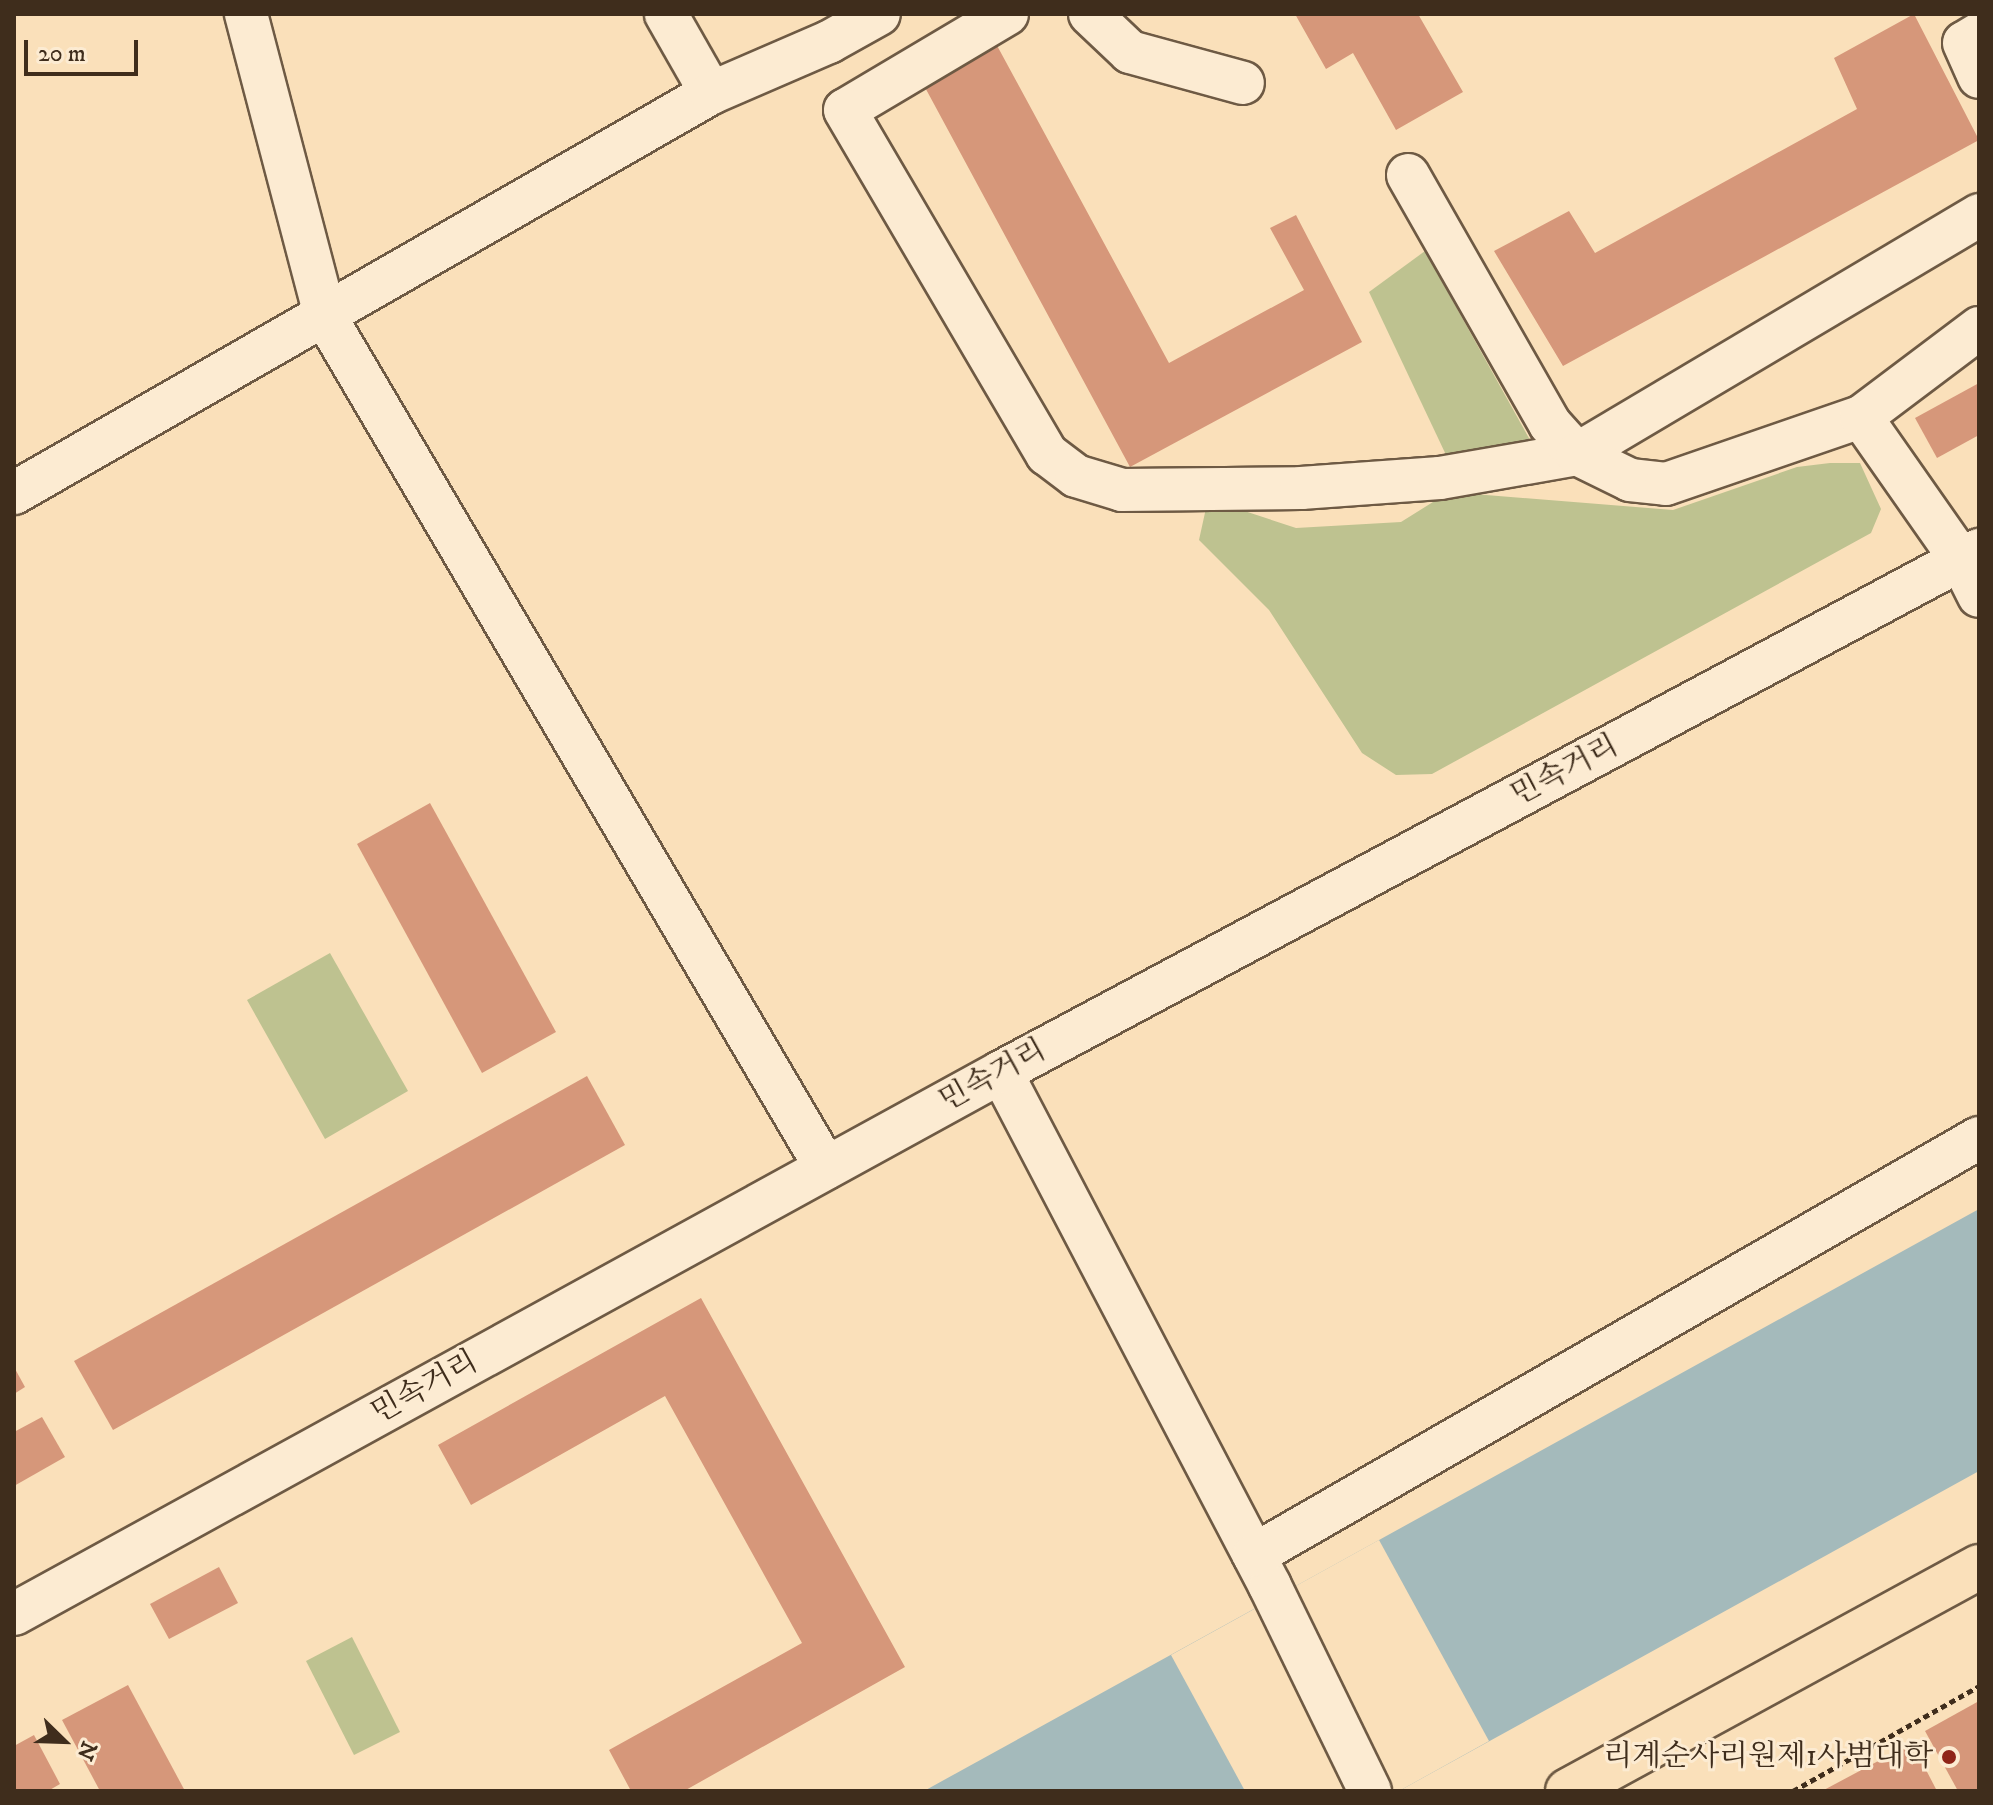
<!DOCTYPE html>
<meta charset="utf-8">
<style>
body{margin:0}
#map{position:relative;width:1993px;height:1805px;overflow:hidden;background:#fae0ba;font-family:"IM FELL DW Pica","Noto Serif KR",serif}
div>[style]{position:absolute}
.green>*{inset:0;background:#bec290}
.water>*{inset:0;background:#a4babb}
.pier>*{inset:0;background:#fae0ba}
.building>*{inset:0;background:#d6977a}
.path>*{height:5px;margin-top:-2.5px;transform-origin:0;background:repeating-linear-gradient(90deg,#3f2d1c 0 6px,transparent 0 10px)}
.roads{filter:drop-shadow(2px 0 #6e5a44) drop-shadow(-2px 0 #6e5a44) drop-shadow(0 2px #6e5a44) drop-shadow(0 -2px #6e5a44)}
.minor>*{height:42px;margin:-21px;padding:0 21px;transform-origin:21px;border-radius:21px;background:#fcebd2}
.major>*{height:44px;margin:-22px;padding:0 22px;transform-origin:22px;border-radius:22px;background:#fae0ba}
.dots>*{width:22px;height:22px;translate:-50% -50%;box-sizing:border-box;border:4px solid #fcebd2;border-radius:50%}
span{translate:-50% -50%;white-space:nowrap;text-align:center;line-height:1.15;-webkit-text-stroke:6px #fcebd2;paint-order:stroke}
.street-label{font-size:30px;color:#3f2d1c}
.poi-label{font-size:30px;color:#3f2d1c}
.right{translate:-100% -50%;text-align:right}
.frame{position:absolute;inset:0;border:16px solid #3f2d1c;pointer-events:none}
.north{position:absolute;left:24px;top:1701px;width:80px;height:80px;-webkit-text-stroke:6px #fcebd2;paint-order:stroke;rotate:113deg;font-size:22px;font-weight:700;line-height:32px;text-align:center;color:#3f2d1c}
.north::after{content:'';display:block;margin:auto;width:28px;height:36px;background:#3f2d1c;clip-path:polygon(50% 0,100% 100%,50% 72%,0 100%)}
.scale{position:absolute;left:24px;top:40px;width:114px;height:36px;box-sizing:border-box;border:4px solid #3f2d1c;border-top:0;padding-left:10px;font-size:24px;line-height:28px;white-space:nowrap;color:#3f2d1c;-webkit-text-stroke:6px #fcebd2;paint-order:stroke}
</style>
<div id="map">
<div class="green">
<div style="clip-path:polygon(1425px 251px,1530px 440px,1447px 457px,1369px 292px)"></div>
<div style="clip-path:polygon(1830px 463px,1860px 463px,1881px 509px,1871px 533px,1432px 774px,1396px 775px,1362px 753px,1269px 610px,1199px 540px,1208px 499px,1296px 528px,1401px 522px,1449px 492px,1673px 510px,1797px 467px)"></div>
<div style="clip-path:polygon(330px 953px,408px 1091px,325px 1139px,247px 1000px)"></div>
<div style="clip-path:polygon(352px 1637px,400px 1732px,354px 1755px,306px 1661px)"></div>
</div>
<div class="water">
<div style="clip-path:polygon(1979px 1209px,1979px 1471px,1399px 1791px,924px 1791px)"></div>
</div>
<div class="pier">
<div style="clip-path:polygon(1379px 1540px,1489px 1741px,1399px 1791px,1245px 1791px,1171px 1655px)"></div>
</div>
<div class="building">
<div style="clip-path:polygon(1295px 14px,1418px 14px,1463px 92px,1396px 130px,1353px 53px,1326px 69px)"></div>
<div style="clip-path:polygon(1914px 14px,1979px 140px,1563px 366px,1494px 251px,1569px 211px,1595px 253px,1857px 109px,1834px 58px)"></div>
<div style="clip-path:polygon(994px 40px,1169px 363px,1304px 290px,1270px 228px,1296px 215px,1362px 342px,1130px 467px,921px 80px)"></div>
<div style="clip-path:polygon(1979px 383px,1979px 435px,1937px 458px,1915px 418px)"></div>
<div style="clip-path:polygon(430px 803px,556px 1032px,482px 1073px,357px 844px)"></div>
<div style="clip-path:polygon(587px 1076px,625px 1145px,113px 1430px,74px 1361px)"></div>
<div style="clip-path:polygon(701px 1298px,905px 1667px,684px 1791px,631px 1791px,609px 1750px,802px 1643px,665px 1396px,471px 1505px,438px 1445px)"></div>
<div style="clip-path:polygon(14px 1367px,25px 1387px,14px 1394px)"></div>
<div style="clip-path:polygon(42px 1417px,65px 1457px,14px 1486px,14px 1432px)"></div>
<div style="clip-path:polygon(219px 1567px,238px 1603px,169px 1639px,150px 1604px)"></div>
<div style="clip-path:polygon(128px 1685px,185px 1791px,100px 1791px,62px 1720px)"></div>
<div style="clip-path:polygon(1979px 1701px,1979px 1791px,1958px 1791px,1925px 1731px)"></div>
<div style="clip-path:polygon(34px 1735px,60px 1784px,48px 1791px,14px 1791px,14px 1746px)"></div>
<div style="clip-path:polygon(1912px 1743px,1937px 1791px,1822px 1791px)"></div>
</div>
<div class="path">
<div style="left:1793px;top:1791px;width:214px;rotate:-29.4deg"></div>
</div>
<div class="roads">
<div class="minor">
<div style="left:246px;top:14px;width:314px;rotate:75.3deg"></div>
<div style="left:326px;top:318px;width:986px;rotate:59.53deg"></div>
<div style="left:666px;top:14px;width:91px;rotate:60.3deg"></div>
<div style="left:1007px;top:14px;width:188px;rotate:149.3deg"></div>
<div style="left:845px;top:110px;width:399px;rotate:59.6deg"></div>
<div style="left:1047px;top:454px;width:36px;rotate:37deg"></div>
<div style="left:1076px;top:476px;width:48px;rotate:16.9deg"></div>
<div style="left:1122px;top:490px;width:179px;rotate:-0.6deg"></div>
<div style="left:1301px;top:488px;width:139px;rotate:-4.1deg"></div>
<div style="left:1440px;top:478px;width:139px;rotate:-9.9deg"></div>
<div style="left:1577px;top:454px;width:468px;rotate:-30.7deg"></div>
<div style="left:1090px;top:14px;width:55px;rotate:43.5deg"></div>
<div style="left:1130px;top:52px;width:117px;rotate:15.3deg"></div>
<div style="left:1979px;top:34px;width:17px;rotate:149deg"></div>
<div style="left:1964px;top:43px;width:37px;rotate:66deg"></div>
<div style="left:1408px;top:175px;width:287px;rotate:60.3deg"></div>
<div style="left:1550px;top:424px;width:40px;rotate:48deg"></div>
<div style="left:1577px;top:454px;width:59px;rotate:26.1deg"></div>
<div style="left:1630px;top:480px;width:36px;rotate:6deg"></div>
<div style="left:1666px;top:484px;width:206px;rotate:-19deg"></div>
<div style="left:1861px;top:417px;width:148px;rotate:-37deg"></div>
<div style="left:1861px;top:417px;width:174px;rotate:55deg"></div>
<div style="left:1961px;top:560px;width:40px;rotate:63.4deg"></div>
<div style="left:14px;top:493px;width:804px;rotate:-29.85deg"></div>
<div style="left:711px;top:93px;width:129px;rotate:-23.4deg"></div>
<div style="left:829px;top:42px;width:57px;rotate:-29.2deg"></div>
<div style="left:1001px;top:1072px;width:580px;rotate:62.37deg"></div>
<div style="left:1270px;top:1586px;width:228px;rotate:64deg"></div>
<div style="left:1254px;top:1555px;width:836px;rotate:-29.91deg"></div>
<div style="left:14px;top:1614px;width:1126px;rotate:-28.77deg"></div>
<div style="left:1001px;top:1072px;width:1109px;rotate:-28.09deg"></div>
</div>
<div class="major">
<div style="left:1568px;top:1791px;width:468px;rotate:-28.6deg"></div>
</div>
</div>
<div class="dots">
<div style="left:1949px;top:1757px;background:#8f2418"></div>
</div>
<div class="street-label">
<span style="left:1565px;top:771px;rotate:-28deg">민속거리</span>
<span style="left:993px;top:1076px;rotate:-29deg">민속거리</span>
<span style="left:425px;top:1388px;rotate:-29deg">민속거리</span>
</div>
<div class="poi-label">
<span class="right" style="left:1933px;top:1757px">리계순사리원제1사범대학</span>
</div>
<div class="frame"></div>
<div class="north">N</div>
<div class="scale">20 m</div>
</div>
